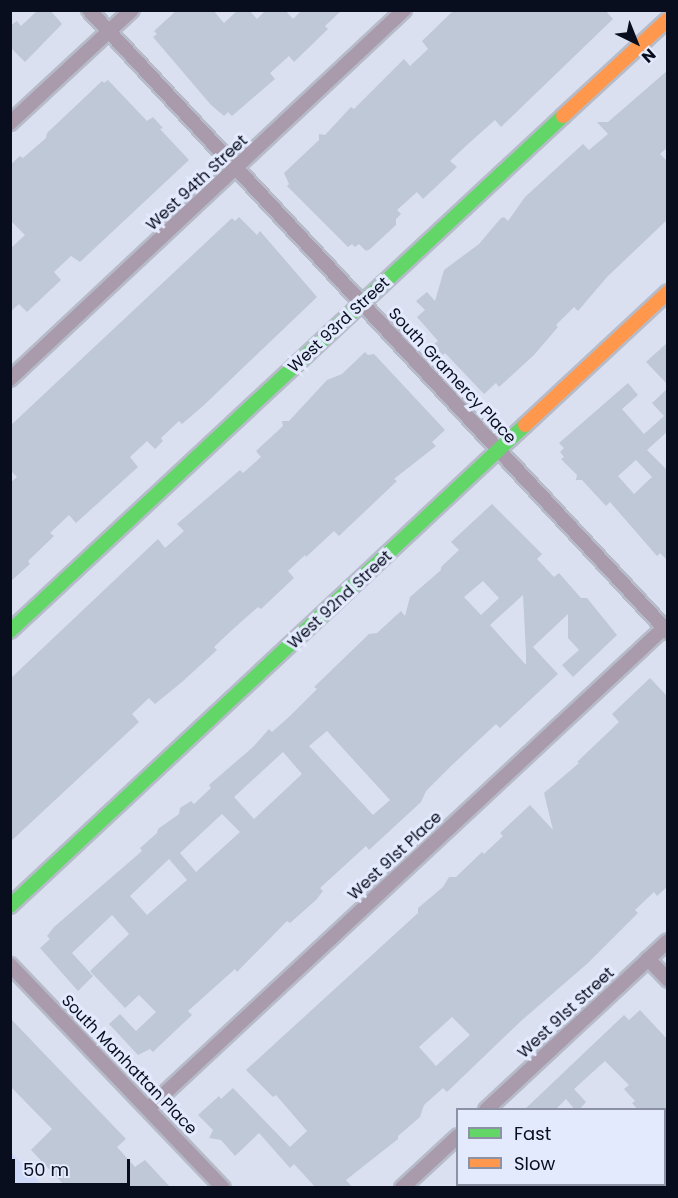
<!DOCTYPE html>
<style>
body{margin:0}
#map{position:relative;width:678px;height:1198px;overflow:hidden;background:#dae0f0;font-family:Poppins,sans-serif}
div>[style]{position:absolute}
.built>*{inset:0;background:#ced9f7}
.building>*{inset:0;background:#bfc8d7}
.roads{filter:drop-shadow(2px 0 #b6bbc9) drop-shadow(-2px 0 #b6bbc9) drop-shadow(0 2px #b6bbc9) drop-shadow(0 -2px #b6bbc9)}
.street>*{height:14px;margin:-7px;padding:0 7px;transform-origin:7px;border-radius:7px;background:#aa9bac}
.fast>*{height:14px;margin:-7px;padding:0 7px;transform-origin:7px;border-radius:7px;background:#63d668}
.slow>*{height:14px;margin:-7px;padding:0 7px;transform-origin:7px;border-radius:7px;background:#ff974d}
span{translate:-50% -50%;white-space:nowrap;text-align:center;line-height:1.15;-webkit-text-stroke:6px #e3eafd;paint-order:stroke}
.street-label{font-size:16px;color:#090e1e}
.frame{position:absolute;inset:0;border:12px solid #090e1e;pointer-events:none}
.legend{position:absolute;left:456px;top:1108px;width:210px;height:78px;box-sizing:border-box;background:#e3eafd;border:2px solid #8c92a4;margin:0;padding:8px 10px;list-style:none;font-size:18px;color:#090e1e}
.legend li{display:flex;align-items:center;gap:12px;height:30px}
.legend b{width:30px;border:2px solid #8c92a4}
.north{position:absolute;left:606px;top:12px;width:60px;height:60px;-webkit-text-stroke:4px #e3eafd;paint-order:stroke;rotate:137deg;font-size:16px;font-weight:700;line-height:24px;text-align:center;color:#090e1e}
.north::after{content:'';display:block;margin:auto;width:21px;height:27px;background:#090e1e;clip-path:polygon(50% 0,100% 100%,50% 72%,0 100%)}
.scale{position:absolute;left:12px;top:1159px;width:118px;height:27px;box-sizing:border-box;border:3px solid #090e1e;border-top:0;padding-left:8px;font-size:18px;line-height:21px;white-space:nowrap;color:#090e1e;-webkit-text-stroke:4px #e3eafd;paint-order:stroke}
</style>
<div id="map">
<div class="built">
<div style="clip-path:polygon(10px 1152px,11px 1152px,44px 1187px,11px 1187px)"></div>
</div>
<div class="building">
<div style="clip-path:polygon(38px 10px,50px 10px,62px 24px,25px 62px,10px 47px,10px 26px,17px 21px,21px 26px)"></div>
<div style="clip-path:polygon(177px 10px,213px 10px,224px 23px,238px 10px,249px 10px,257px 19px,266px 10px,285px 10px,293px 19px,302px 10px,342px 10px,325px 26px,328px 29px,294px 62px,289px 56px,270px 73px,275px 79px,232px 116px,228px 112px,224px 116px,211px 105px,153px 37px,157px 34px,154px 31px)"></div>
<div style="clip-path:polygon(454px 10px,605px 10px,613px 19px,501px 127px,495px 120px,468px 144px,450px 161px,457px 167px,423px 199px,417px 192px,397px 210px,401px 214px,396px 219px,396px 225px,370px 249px,366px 251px,359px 244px,355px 247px,352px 244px,348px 247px,287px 186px,289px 184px,284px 173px,319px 140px,319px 134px,325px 135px,351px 107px,354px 109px,404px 59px,410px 66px,428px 49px,422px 41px)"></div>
<div style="clip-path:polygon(668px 70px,668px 147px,660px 154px,668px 162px,668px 219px,607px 277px,578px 311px,574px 307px,556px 325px,558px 327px,534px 355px,499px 387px,496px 383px,484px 394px,445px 353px,443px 355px,433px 345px,438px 341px,417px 317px,425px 310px,416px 301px,427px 292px,435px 301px,444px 270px,479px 244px,501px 218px,504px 217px,508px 221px,525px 197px,583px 144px,589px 150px,608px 134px,597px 122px,608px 122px)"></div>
<div style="clip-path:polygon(108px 80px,147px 121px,153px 117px,163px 128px,160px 129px,189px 160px,80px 262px,71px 256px,54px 272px,61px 280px,27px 312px,19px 304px,10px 312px,10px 249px,25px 235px,10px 220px,10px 165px,20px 156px,23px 158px,46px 138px,47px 133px,102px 81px,104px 83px)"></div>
<div style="clip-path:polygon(239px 217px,257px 235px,260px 231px,317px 297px,203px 406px,182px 424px,179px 421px,161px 438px,163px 441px,155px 449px,147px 441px,130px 457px,138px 467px,76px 523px,69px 515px,50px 533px,54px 536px,28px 561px,30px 564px,10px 582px,10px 483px,17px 477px,10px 470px,10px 426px,232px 218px,235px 221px)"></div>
<div style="clip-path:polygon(668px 342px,668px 385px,646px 362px)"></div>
<div style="clip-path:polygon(365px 352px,368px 355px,374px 354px,445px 430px,432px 442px,436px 446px,394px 479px,397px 481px,339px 536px,334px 531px,306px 557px,305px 555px,288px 571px,294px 578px,261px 609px,258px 607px,232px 630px,214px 647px,217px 650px,182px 682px,155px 704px,149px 698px,132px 714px,139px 722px,10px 842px,10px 679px,158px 539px,165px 548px,184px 531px,177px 524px,240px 470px,243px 473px,261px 457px,256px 451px,283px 426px,282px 421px,289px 421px,327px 380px,342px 374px)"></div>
<div style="clip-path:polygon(evenodd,628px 383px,638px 395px,622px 409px,644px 434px,664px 416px,652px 403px,668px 388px,668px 431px,647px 450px,668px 471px,668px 561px,660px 553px,657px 556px,610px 502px,606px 506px,582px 480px,576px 480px,577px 475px,561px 459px,564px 457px,560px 452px,564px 448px,559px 443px,628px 383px,636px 460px,652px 477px,634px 494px,618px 476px,636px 460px)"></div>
<div style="clip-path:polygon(evenodd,492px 504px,542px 554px,537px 559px,554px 577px,559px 573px,581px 598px,587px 598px,617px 635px,573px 677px,562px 665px,579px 650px,568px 638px,568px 614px,533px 647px,558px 674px,500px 728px,496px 724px,451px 766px,426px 791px,421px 802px,369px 850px,366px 846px,320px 888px,323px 891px,316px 900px,290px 923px,287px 921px,237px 972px,235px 969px,188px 1011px,192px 1015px,155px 1050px,153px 1052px,150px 1049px,138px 1055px,109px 1024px,120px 1014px,136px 1031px,156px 1012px,139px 995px,125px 1008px,90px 971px,129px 934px,112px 915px,72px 953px,93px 976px,78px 991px,40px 948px,50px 939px,47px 936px,54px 927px,142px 851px,140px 848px,157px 833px,158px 829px,179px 814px,180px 808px,191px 801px,194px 804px,211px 788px,209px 785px,253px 747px,269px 729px,272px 732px,291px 715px,317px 689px,314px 687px,369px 634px,377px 633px,401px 611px,405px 616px,410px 597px,441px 570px,441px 567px,459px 550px,451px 542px,492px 504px,483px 581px,499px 598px,481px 615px,464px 597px,483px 581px,492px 504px,523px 595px,526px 653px,526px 665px,490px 625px,523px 595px,492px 504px,327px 731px,390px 800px,373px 815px,309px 746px,327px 731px,492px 504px,283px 752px,302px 774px,254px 819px,234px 797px,283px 752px,492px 504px,222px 814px,240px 832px,196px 872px,180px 853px,222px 814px,492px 504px,169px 859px,187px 880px,147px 915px,130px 896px,169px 859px)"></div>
<div style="clip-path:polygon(evenodd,650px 678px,668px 697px,668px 886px,657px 896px,654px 892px,635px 910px,638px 913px,588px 963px,521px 1021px,447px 1092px,443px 1088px,424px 1105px,420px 1117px,398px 1136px,398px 1139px,346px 1180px,353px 1188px,316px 1188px,294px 1164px,290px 1168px,259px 1133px,235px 1156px,221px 1140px,209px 1138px,213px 1130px,198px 1115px,219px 1096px,221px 1099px,233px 1088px,290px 1147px,307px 1131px,276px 1095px,273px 1097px,246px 1070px,418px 913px,418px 908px,443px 887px,449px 877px,456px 877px,482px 852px,484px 854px,503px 836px,500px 833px,530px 805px,553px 830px,544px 793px,579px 763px,577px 762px,619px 722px,612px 714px,650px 678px,452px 1017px,470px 1035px,436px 1066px,419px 1047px,452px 1017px)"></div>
<div style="clip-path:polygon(640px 1010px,668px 1040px,668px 1110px,638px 1110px,632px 1103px,635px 1101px,624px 1089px,629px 1085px,605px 1061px,574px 1089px,586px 1102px,579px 1110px,575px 1110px,566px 1099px,555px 1110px,524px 1110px,624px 1015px,629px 1020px)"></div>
<div style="clip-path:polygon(10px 1018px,126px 1139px,117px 1147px,135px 1167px,145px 1160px,171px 1188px,67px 1188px,31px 1150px,52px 1129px,10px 1086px)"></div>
</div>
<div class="roads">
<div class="street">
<div style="left:89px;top:10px;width:850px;rotate:47.05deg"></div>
<div style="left:10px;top:123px;width:166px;rotate:-42.8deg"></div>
<div style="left:10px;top:379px;width:540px;rotate:-43.12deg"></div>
<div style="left:648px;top:959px;width:29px;rotate:46deg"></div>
<div style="left:10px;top:965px;width:308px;rotate:46.3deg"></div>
<div style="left:149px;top:1108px;width:704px;rotate:-42.99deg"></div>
<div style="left:486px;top:1110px;width:248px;rotate:-42.9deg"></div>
<div style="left:534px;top:1184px;width:5px;rotate:53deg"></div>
<div style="left:402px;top:1188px;width:76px;rotate:-42.9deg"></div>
</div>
<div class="fast">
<div style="left:10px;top:631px;width:756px;rotate:-42.96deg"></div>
<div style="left:10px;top:906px;width:705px;rotate:-43.04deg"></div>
</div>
<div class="slow">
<div style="left:563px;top:116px;width:143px;rotate:-42.7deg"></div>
<div style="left:525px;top:425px;width:195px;rotate:-42.9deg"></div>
</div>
</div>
<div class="street-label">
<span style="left:197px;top:183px;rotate:-43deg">West 94th Street</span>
<span style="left:339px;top:325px;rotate:-43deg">West 93rd Street</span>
<span style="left:452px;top:376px;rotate:47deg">South Gramercy Place</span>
<span style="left:340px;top:600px;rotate:-43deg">West 92nd Street</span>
<span style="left:395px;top:856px;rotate:-43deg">West 91st Place</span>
<span style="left:566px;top:1013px;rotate:-43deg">West 91st Street</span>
<span style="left:129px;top:1065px;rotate:46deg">South Manhattan Place</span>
</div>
<div class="frame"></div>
<ul class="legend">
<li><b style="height:8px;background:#63d668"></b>Fast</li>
<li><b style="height:8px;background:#ff974d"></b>Slow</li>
</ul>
<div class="north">N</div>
<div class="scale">50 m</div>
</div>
